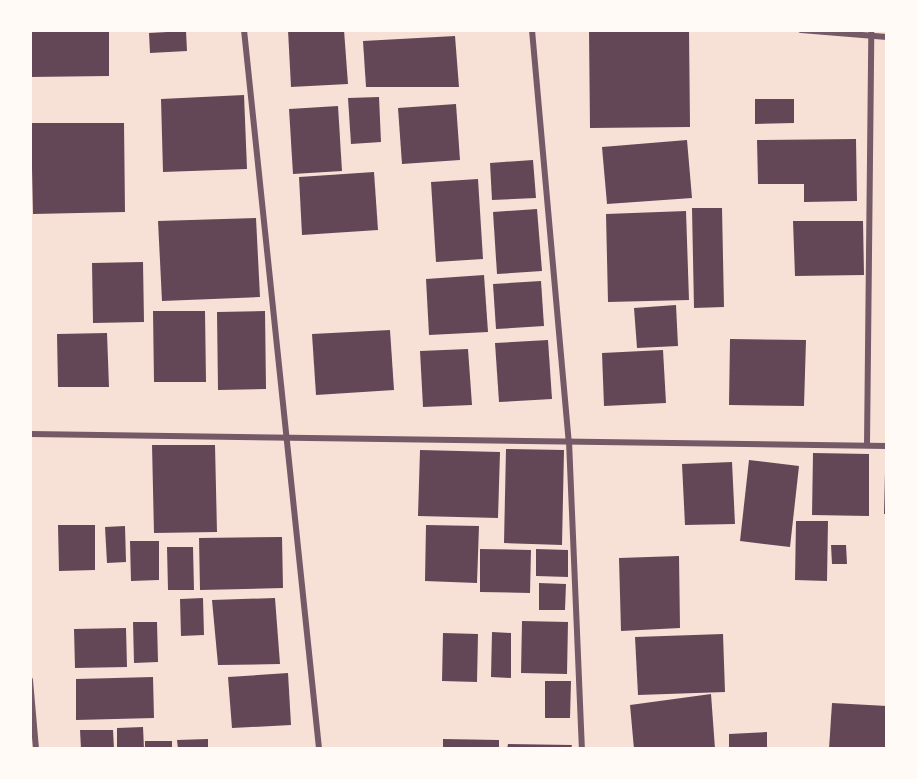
<!DOCTYPE html>
<style>
body{margin:0}
#map{position:relative;width:917px;height:779px;overflow:hidden;background:#f7e1d7;font-family:"Titillium Web",sans-serif}
div>[style]{position:absolute}
.building>*{inset:0;background:#644757}
.minor>*{height:6px;margin:-3px;padding:0 3px;transform-origin:3px;border-radius:3px;background:#755966}
span{translate:-50% -50%;white-space:nowrap;text-align:center;line-height:1.15;-webkit-text-stroke:6px #fffaf5;paint-order:stroke}
.frame{position:absolute;inset:0;border:32px solid #fffaf5;pointer-events:none}
</style>
<div id="map">
<div class="building">
<div style="clip-path:polygon(30px 30px,109px 30px,109px 76px,30px 77px)"></div>
<div style="clip-path:polygon(288px 30px,344px 30px,348px 84px,291px 87px)"></div>
<div style="clip-path:polygon(589px 30px,689px 30px,690px 127px,590px 128px)"></div>
<div style="clip-path:polygon(186px 31px,187px 51px,150px 53px,149px 33px)"></div>
<div style="clip-path:polygon(455px 36px,459px 87px,366px 87px,363px 41px)"></div>
<div style="clip-path:polygon(244px 95px,247px 169px,163px 172px,161px 99px)"></div>
<div style="clip-path:polygon(379px 97px,381px 142px,351px 144px,348px 98px)"></div>
<div style="clip-path:polygon(755px 99px,794px 99px,794px 123px,755px 124px)"></div>
<div style="clip-path:polygon(456px 104px,460px 160px,402px 164px,398px 108px)"></div>
<div style="clip-path:polygon(338px 106px,342px 171px,293px 174px,289px 109px)"></div>
<div style="clip-path:polygon(31px 123px,124px 123px,125px 212px,33px 214px)"></div>
<div style="clip-path:polygon(856px 139px,857px 201px,804px 202px,804px 184px,758px 184px,757px 140px)"></div>
<div style="clip-path:polygon(687px 140px,692px 198px,607px 204px,602px 147px)"></div>
<div style="clip-path:polygon(533px 160px,536px 198px,492px 200px,490px 163px)"></div>
<div style="clip-path:polygon(374px 172px,378px 230px,302px 235px,299px 177px)"></div>
<div style="clip-path:polygon(478px 179px,483px 259px,436px 262px,431px 182px)"></div>
<div style="clip-path:polygon(692px 208px,722px 208px,724px 307px,694px 308px)"></div>
<div style="clip-path:polygon(537px 209px,542px 271px,497px 274px,493px 212px)"></div>
<div style="clip-path:polygon(686px 211px,689px 300px,608px 302px,606px 214px)"></div>
<div style="clip-path:polygon(256px 218px,260px 297px,162px 301px,158px 221px)"></div>
<div style="clip-path:polygon(793px 221px,863px 221px,864px 275px,795px 276px)"></div>
<div style="clip-path:polygon(143px 262px,144px 322px,93px 323px,92px 263px)"></div>
<div style="clip-path:polygon(484px 275px,488px 332px,429px 335px,426px 279px)"></div>
<div style="clip-path:polygon(541px 281px,544px 326px,496px 329px,493px 284px)"></div>
<div style="clip-path:polygon(676px 305px,678px 346px,637px 348px,634px 308px)"></div>
<div style="clip-path:polygon(153px 311px,205px 311px,206px 382px,154px 382px)"></div>
<div style="clip-path:polygon(265px 311px,266px 389px,218px 390px,217px 312px)"></div>
<div style="clip-path:polygon(390px 330px,394px 390px,316px 395px,312px 334px)"></div>
<div style="clip-path:polygon(107px 333px,109px 387px,58px 387px,57px 334px)"></div>
<div style="clip-path:polygon(730px 339px,806px 340px,804px 406px,729px 405px)"></div>
<div style="clip-path:polygon(548px 340px,552px 399px,499px 402px,495px 343px)"></div>
<div style="clip-path:polygon(468px 349px,472px 405px,423px 407px,420px 351px)"></div>
<div style="clip-path:polygon(663px 350px,666px 403px,604px 406px,602px 353px)"></div>
<div style="clip-path:polygon(152px 445px,215px 445px,217px 532px,154px 533px)"></div>
<div style="clip-path:polygon(506px 449px,564px 450px,562px 545px,504px 543px)"></div>
<div style="clip-path:polygon(420px 450px,500px 452px,498px 518px,418px 516px)"></div>
<div style="clip-path:polygon(813px 453px,869px 454px,869px 516px,812px 515px)"></div>
<div style="clip-path:polygon(749px 460px,799px 466px,790px 547px,740px 541px)"></div>
<div style="clip-path:polygon(732px 462px,735px 524px,685px 525px,682px 464px)"></div>
<div style="clip-path:polygon(885px 473px,887px 473px,887px 514px,884px 514px)"></div>
<div style="clip-path:polygon(796px 521px,828px 521px,827px 581px,795px 580px)"></div>
<div style="clip-path:polygon(58px 525px,95px 525px,95px 570px,59px 571px)"></div>
<div style="clip-path:polygon(426px 525px,479px 526px,477px 583px,425px 581px)"></div>
<div style="clip-path:polygon(125px 526px,126px 562px,107px 563px,105px 527px)"></div>
<div style="clip-path:polygon(282px 537px,283px 588px,200px 590px,199px 538px)"></div>
<div style="clip-path:polygon(130px 541px,159px 541px,159px 580px,131px 581px)"></div>
<div style="clip-path:polygon(831px 545px,846px 545px,847px 564px,832px 564px)"></div>
<div style="clip-path:polygon(167px 547px,193px 547px,194px 590px,168px 590px)"></div>
<div style="clip-path:polygon(480px 549px,531px 550px,530px 593px,480px 592px)"></div>
<div style="clip-path:polygon(536px 549px,568px 550px,568px 577px,536px 576px)"></div>
<div style="clip-path:polygon(679px 556px,680px 628px,621px 631px,619px 558px)"></div>
<div style="clip-path:polygon(539px 583px,566px 584px,565px 610px,539px 610px)"></div>
<div style="clip-path:polygon(203px 598px,204px 635px,181px 636px,180px 599px)"></div>
<div style="clip-path:polygon(275px 598px,280px 664px,218px 665px,212px 600px)"></div>
<div style="clip-path:polygon(522px 621px,568px 622px,567px 674px,521px 673px)"></div>
<div style="clip-path:polygon(133px 622px,157px 622px,158px 662px,134px 663px)"></div>
<div style="clip-path:polygon(126px 628px,127px 667px,75px 668px,74px 629px)"></div>
<div style="clip-path:polygon(492px 632px,511px 633px,511px 678px,491px 677px)"></div>
<div style="clip-path:polygon(443px 633px,478px 634px,477px 682px,442px 681px)"></div>
<div style="clip-path:polygon(723px 634px,725px 692px,638px 695px,635px 637px)"></div>
<div style="clip-path:polygon(288px 673px,291px 725px,232px 728px,228px 677px)"></div>
<div style="clip-path:polygon(153px 677px,154px 718px,76px 720px,76px 679px)"></div>
<div style="clip-path:polygon(545px 681px,571px 681px,570px 718px,545px 718px)"></div>
<div style="clip-path:polygon(711px 694px,715px 749px,634px 749px,630px 705px)"></div>
<div style="clip-path:polygon(832px 703px,887px 706px,887px 749px,829px 749px)"></div>
<div style="clip-path:polygon(143px 727px,144px 749px,117px 749px,117px 728px)"></div>
<div style="clip-path:polygon(80px 730px,113px 730px,114px 749px,81px 749px)"></div>
<div style="clip-path:polygon(767px 732px,767px 749px,729px 749px,729px 734px)"></div>
<div style="clip-path:polygon(208px 739px,208px 749px,178px 749px,177px 740px)"></div>
<div style="clip-path:polygon(443px 739px,499px 740px,499px 749px,443px 749px)"></div>
<div style="clip-path:polygon(145px 741px,172px 741px,172px 749px,145px 749px)"></div>
<div style="clip-path:polygon(508px 744px,572px 745px,571px 749px,507px 749px)"></div>
</div>
<div class="minor">
<div style="left:244px;top:30px;width:723px;rotate:84.04deg"></div>
<div style="left:532px;top:30px;width:413px;rotate:84.9deg"></div>
<div style="left:569px;top:441px;width:308px;rotate:87.6deg"></div>
<div style="left:801px;top:30px;width:86px;rotate:4.7deg"></div>
<div style="left:30px;top:434px;width:857px;rotate:0.8deg"></div>
<div style="left:867px;top:445px;width:415px;rotate:-89.4deg"></div>
<div style="left:30px;top:680px;width:69px;rotate:85deg"></div>
</div>
<div class="frame"></div>
</div>
